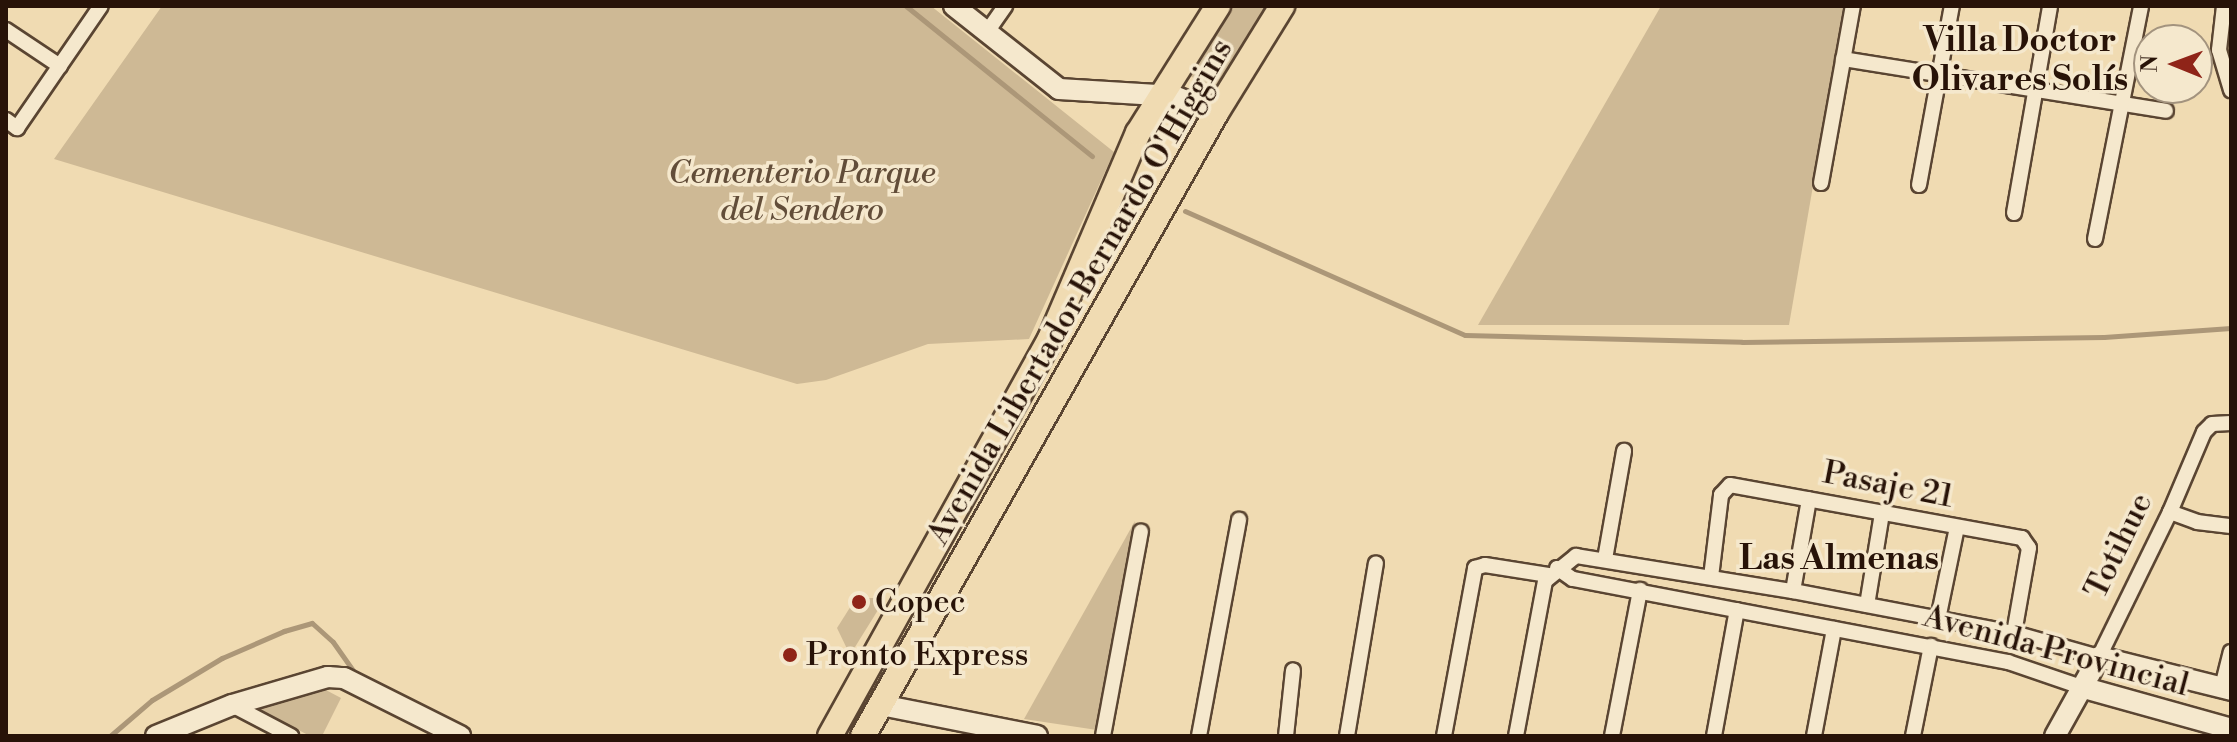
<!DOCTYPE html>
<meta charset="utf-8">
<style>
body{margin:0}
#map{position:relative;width:2237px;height:742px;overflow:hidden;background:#f0dbb2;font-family:"Libre Bodoni",serif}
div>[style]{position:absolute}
.green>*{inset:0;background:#ceb995}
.stream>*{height:5px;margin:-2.5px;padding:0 2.5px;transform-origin:2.5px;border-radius:2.5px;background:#ac9778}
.roads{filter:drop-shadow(2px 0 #5a4532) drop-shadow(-2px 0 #5a4532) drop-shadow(0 2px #5a4532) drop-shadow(0 -2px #5a4532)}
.street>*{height:14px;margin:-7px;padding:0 7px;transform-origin:7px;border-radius:7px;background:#f5e8cd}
.secondary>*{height:20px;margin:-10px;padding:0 10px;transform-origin:10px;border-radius:10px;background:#f5e8cd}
.primary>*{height:24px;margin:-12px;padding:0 12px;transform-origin:12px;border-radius:12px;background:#f0dbb2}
.dots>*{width:22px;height:22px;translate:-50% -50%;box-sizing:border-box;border:4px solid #f5e8cd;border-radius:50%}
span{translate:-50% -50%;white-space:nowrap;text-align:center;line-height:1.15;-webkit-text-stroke:7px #f5e8cd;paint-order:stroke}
.park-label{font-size:32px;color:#624d39;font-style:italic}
.street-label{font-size:32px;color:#281308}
.poi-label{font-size:32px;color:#281308}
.left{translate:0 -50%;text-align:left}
.neighbourhood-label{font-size:34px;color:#281308;font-weight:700}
.frame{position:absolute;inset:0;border:8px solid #281308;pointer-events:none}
.north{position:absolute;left:2133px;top:24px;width:80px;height:80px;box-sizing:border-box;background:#f5e8cd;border:2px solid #a3937e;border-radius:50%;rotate:271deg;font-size:22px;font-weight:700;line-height:32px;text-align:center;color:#281308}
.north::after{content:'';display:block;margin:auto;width:28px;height:36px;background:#8f2418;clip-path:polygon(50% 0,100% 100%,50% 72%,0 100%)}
</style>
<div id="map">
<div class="green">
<div style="clip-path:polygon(162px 6px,931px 6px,1114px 152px,1029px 339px,928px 344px,826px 380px,797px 384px,54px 159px)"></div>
<div style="clip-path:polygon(1228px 6px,1270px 6px,1218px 92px,1185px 73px)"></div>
<div style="clip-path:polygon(1661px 6px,1844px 6px,1789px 325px,1478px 325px)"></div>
<div style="clip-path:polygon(1135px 521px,1097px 730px,1024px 719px)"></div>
<div style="clip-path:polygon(856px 598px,882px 598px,883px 602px,850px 655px,837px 628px)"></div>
<div style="clip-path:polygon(324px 689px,341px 698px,322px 736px,310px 736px,256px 708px)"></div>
</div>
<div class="stream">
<div style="left:906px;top:6px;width:239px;rotate:38.9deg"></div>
<div style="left:1185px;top:211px;width:306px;rotate:23.9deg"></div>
<div style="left:1465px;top:335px;width:277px;rotate:1.4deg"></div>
<div style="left:1742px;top:342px;width:362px;rotate:-0.8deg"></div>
<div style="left:2104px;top:337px;width:127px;rotate:-4.1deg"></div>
<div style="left:110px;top:736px;width:55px;rotate:-40.6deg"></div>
<div style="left:152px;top:700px;width:82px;rotate:-31deg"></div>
<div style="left:222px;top:658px;width:68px;rotate:-23.5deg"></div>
<div style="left:284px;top:631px;width:29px;rotate:-16deg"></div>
<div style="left:312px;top:623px;width:28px;rotate:42deg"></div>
<div style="left:333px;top:642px;width:42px;rotate:54.8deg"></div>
</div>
<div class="roads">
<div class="street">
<div style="left:2224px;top:6px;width:44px;rotate:96.5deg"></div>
<div style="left:2219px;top:50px;width:42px;rotate:73.3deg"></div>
<div style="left:6px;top:30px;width:65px;rotate:33.7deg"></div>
<div style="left:987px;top:32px;width:32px;rotate:-55deg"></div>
<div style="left:1843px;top:59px;width:327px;rotate:9.1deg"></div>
<div style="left:6px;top:120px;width:14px;rotate:36deg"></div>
<div style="left:17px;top:128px;width:148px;rotate:-55.5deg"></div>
<div style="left:1821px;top:183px;width:180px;rotate:-79.8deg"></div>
<div style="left:1919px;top:185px;width:182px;rotate:-79.6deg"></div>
<div style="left:2014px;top:213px;width:210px;rotate:-80.1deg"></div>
<div style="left:2095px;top:239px;width:237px;rotate:-78.8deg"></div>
<div style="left:2170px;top:512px;width:29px;rotate:20deg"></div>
<div style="left:2197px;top:522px;width:34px;rotate:7deg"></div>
<div style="left:1605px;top:559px;width:110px;rotate:-80deg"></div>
<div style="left:1557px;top:568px;width:19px;rotate:35deg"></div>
<div style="left:1573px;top:579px;width:443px;rotate:10.8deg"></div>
<div style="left:2008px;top:662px;width:77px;rotate:18.9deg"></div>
<div style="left:1711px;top:577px;width:83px;rotate:-83deg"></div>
<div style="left:1721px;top:495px;width:13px;rotate:-48deg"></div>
<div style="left:1730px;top:485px;width:297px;rotate:10.3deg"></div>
<div style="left:2022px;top:538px;width:12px;rotate:55deg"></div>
<div style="left:2029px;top:548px;width:86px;rotate:100deg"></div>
<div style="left:1793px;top:591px;width:93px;rotate:-80.1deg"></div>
<div style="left:1867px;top:605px;width:93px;rotate:-80.7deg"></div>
<div style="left:1938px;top:619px;width:94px;rotate:-78.3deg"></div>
<div style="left:2222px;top:687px;width:36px;rotate:-76deg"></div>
<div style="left:232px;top:705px;width:67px;rotate:27.7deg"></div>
<div style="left:1103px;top:736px;width:208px;rotate:-79.5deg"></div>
<div style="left:1199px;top:736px;width:220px;rotate:-79.5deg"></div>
<div style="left:1286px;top:736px;width:66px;rotate:-83.9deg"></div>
<div style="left:1347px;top:736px;width:175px;rotate:-80.5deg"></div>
<div style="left:1444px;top:736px;width:171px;rotate:-79.5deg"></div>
<div style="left:1475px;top:568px;width:10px;rotate:-17deg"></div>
<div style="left:1485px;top:565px;width:64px;rotate:9deg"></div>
<div style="left:1516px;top:736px;width:158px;rotate:-79.4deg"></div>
<div style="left:1545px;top:581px;width:40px;rotate:-39deg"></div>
<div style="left:1576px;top:556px;width:220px;rotate:9.2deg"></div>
<div style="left:1793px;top:591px;width:225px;rotate:10.8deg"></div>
<div style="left:2014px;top:633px;width:88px;rotate:15.8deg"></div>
<div style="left:2099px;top:657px;width:161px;rotate:-63.9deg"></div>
<div style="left:2170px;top:512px;width:87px;rotate:-67deg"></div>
<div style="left:2204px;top:432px;width:11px;rotate:-45deg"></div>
<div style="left:2212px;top:424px;width:19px;rotate:-3deg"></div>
<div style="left:1612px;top:736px;width:149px;rotate:-79.1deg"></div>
<div style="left:1714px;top:736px;width:128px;rotate:-79.7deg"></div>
<div style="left:1814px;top:736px;width:109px;rotate:-79.4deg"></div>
<div style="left:1913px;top:736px;width:92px;rotate:-78.7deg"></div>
</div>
<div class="secondary">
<div style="left:954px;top:6px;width:134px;rotate:38.3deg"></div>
<div style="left:1059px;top:89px;width:115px;rotate:3.5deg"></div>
<div style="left:1174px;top:96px;width:45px;rotate:22deg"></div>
<div style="left:2081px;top:687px;width:156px;rotate:15.6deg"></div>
<div style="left:881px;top:705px;width:159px;rotate:11.2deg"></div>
<div style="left:156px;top:736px;width:82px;rotate:-22.2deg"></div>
<div style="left:232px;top:705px;width:100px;rotate:-16.3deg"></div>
<div style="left:328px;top:677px;width:16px;rotate:4deg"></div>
<div style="left:344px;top:678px;width:130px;rotate:26.6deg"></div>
<div style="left:2055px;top:736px;width:90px;rotate:-60.9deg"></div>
<div style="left:2099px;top:657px;width:136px;rotate:14deg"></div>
</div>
<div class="primary">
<div style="left:830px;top:736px;width:454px;rotate:-61deg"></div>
<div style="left:1050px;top:339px;width:224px;rotate:-66.9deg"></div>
<div style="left:1138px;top:133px;width:150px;rotate:-57.8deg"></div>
<div style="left:863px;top:736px;width:716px;rotate:-60.46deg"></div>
<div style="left:1216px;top:113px;width:126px;rotate:-58.3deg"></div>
</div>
</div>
<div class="dots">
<div style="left:859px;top:602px;background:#8f2418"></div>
<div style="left:790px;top:655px;background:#8f2418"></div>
</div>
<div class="park-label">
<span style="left:802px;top:192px">Cementerio Parque<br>del Sendero</span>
</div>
<div class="street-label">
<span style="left:1080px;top:292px;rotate:-60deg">Avenida Libertador Bernardo O'Higgins</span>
<span style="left:1888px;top:485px;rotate:11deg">Pasaje 21</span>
<span style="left:2119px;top:546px;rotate:-64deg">Totihue</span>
<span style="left:2056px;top:651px;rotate:15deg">Avenida Provincial</span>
</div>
<div class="poi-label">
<span class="left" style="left:875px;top:602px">Copec</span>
<span class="left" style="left:806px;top:655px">Pronto Express</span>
</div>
<div class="neighbourhood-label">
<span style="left:2020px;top:61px">Villa Doctor<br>Olivares Solís</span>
<span style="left:1839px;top:560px">Las Almenas</span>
</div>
<div class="frame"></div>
<div class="north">N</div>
</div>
